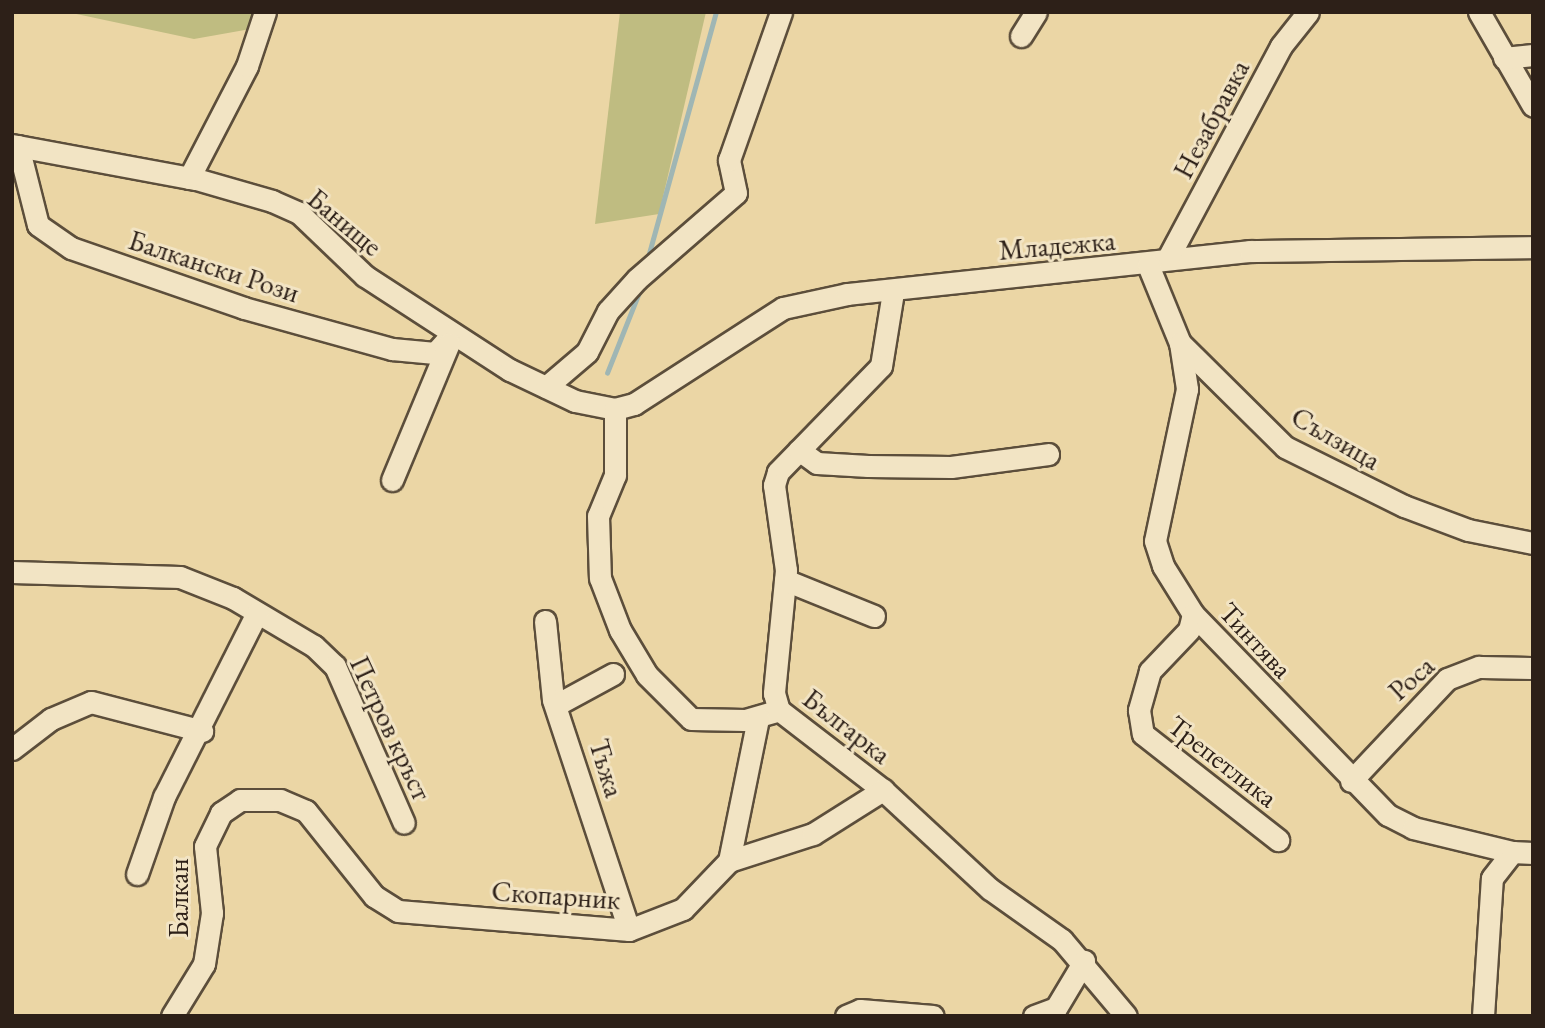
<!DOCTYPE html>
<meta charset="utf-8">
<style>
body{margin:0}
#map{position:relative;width:1545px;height:1028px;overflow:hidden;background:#ebd6a5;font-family:"EB Garamond",serif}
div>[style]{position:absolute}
.green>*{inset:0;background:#bfbc81}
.stream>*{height:4.5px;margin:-2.25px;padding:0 2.25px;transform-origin:2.25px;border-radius:2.25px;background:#9fb6b4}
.roads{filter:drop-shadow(2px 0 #5c4e3b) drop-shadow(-2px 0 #5c4e3b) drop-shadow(0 2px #5c4e3b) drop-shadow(0 -2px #5c4e3b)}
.minor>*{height:21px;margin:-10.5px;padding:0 10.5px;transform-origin:10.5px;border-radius:10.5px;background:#f2e4c4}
span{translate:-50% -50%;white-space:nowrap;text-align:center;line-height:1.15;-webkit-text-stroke:6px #f2e4c4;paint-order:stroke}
.street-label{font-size:28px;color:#2d2018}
.frame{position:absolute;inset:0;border:14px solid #2d2018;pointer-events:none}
</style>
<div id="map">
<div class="green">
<div style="clip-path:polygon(67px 12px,259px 12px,261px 27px,194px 39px)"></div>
<div style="clip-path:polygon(620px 12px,706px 12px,659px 214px,595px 224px)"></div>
</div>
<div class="stream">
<div style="left:648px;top:257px;width:254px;rotate:-74.5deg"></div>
<div style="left:607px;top:373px;width:89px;rotate:-68.3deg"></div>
</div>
<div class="roads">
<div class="minor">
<div style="left:1479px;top:12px;width:108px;rotate:60.1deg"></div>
<div style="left:1021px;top:36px;width:28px;rotate:-58deg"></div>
<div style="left:1504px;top:58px;width:29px;rotate:-6deg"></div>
<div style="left:12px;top:145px;width:187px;rotate:10.5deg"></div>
<div style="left:196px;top:179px;width:79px;rotate:16.1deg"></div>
<div style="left:272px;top:201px;width:30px;rotate:24deg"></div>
<div style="left:299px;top:213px;width:91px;rotate:43.7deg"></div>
<div style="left:365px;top:276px;width:173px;rotate:33deg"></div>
<div style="left:510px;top:370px;width:72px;rotate:25.5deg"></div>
<div style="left:575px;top:401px;width:41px;rotate:11.3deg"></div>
<div style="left:615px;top:409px;width:20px;rotate:-15deg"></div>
<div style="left:634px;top:404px;width:177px;rotate:-32.8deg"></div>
<div style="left:783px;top:308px;width:66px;rotate:-12.3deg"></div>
<div style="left:847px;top:294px;width:405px;rotate:-6.1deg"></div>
<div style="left:1250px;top:251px;width:283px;rotate:-0.8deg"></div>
<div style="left:18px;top:146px;width:81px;rotate:75.8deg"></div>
<div style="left:38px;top:225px;width:40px;rotate:34.9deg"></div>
<div style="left:71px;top:248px;width:183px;rotate:19.1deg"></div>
<div style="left:244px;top:308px;width:154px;rotate:15.5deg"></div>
<div style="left:392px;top:349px;width:43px;rotate:5.3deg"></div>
<div style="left:435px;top:353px;width:25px;rotate:-48deg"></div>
<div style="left:189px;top:178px;width:126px;rotate:-62.6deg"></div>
<div style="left:247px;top:66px;width:57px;rotate:-71.6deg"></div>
<div style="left:1169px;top:256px;width:238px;rotate:-61.9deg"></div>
<div style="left:1281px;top:46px;width:43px;rotate:-51.5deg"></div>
<div style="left:1148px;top:265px;width:84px;rotate:67.7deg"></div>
<div style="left:1180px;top:343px;width:148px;rotate:44.7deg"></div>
<div style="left:1285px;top:447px;width:133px;rotate:26.4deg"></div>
<div style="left:1404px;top:506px;width:68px;rotate:20.6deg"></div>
<div style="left:1468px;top:530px;width:66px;rotate:11.3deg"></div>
<div style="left:893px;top:292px;width:75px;rotate:99.2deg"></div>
<div style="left:881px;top:366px;width:148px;rotate:134.2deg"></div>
<div style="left:778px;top:472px;width:14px;rotate:107deg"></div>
<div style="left:774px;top:485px;width:86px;rotate:82deg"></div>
<div style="left:786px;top:570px;width:124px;rotate:95.6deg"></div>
<div style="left:774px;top:693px;width:18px;rotate:74deg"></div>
<div style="left:779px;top:710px;width:131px;rotate:37.6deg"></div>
<div style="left:883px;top:790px;width:146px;rotate:42.8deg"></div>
<div style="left:990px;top:889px;width:88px;rotate:35.3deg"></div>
<div style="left:1062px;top:940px;width:99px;rotate:49.9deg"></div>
<div style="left:1180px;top:343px;width:47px;rotate:81.3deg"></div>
<div style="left:1187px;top:389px;width:155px;rotate:101.9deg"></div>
<div style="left:1155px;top:541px;width:26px;rotate:72deg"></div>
<div style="left:1163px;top:566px;width:57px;rotate:58deg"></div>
<div style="left:1193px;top:614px;width:280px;rotate:45.9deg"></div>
<div style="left:1388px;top:815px;width:28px;rotate:27deg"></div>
<div style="left:1413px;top:828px;width:102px;rotate:13.6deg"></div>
<div style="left:546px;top:387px;width:54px;rotate:-40.5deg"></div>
<div style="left:587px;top:352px;width:46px;rotate:-62.9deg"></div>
<div style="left:608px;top:311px;width:43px;rotate:-47.8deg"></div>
<div style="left:637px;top:279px;width:131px;rotate:-41deg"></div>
<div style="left:736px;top:193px;width:34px;rotate:-102deg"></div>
<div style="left:729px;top:160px;width:157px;rotate:-70.6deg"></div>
<div style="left:615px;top:409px;width:66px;rotate:90deg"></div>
<div style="left:615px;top:475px;width:44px;rotate:112.5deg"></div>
<div style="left:598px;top:516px;width:62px;rotate:88.2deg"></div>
<div style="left:600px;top:578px;width:56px;rotate:69deg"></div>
<div style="left:620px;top:630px;width:52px;rotate:59deg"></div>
<div style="left:647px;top:675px;width:62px;rotate:45deg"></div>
<div style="left:691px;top:719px;width:54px;rotate:1.1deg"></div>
<div style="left:745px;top:720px;width:35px;rotate:-16deg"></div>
<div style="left:799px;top:450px;width:22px;rotate:36deg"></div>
<div style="left:817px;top:463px;width:51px;rotate:3.4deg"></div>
<div style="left:868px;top:466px;width:83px;rotate:0.7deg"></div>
<div style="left:951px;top:467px;width:98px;rotate:-7.6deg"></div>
<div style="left:392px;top:480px;width:148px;rotate:-67.4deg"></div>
<div style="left:12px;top:572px;width:168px;rotate:1.7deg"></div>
<div style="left:180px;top:577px;width:57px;rotate:21.6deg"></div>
<div style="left:233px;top:598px;width:94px;rotate:30.7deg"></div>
<div style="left:314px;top:646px;width:29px;rotate:44deg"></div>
<div style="left:335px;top:666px;width:171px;rotate:66.3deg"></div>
<div style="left:785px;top:580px;width:96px;rotate:22deg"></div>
<div style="left:1193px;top:614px;width:16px;rotate:104deg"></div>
<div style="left:1189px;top:630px;width:57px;rotate:133.6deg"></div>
<div style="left:1150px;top:671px;width:41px;rotate:105.8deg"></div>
<div style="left:1139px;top:710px;width:24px;rotate:81deg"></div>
<div style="left:1143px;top:734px;width:172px;rotate:38.1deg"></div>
<div style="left:545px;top:621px;width:79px;rotate:84.2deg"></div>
<div style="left:553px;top:700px;width:242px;rotate:71.7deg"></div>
<div style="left:556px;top:705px;width:65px;rotate:-28.5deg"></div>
<div style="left:12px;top:749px;width:49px;rotate:-37.6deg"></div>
<div style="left:51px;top:719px;width:43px;rotate:-23deg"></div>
<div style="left:91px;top:702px;width:115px;rotate:14.6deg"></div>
<div style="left:1351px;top:781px;width:140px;rotate:-46.7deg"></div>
<div style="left:1447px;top:679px;width:34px;rotate:-21deg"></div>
<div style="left:1479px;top:667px;width:54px;rotate:1.1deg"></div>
<div style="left:729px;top:861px;width:146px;rotate:-78.5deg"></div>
<div style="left:137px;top:874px;width:82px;rotate:-70.7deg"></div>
<div style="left:164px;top:797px;width:206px;rotate:-63.2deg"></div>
<div style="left:172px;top:1016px;width:61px;rotate:-58.4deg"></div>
<div style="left:204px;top:964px;width:52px;rotate:-81.1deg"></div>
<div style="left:212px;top:913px;width:67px;rotate:-96deg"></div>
<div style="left:205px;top:846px;width:37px;rotate:-64deg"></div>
<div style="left:221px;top:813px;width:23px;rotate:-34deg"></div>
<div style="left:240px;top:800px;width:40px"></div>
<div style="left:280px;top:800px;width:28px;rotate:23deg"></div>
<div style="left:306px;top:811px;width:109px;rotate:51.3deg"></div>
<div style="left:374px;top:896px;width:28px;rotate:32deg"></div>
<div style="left:398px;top:911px;width:232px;rotate:4.7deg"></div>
<div style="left:629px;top:930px;width:58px;rotate:-21.3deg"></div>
<div style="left:683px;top:909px;width:66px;rotate:-46.2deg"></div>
<div style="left:729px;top:861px;width:88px;rotate:-17.8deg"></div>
<div style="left:813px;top:834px;width:83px;rotate:-32.2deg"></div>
<div style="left:846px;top:1016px;width:15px;rotate:-23deg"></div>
<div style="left:860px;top:1010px;width:73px;rotate:4.7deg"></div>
<div style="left:1034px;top:1016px;width:23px;rotate:-20deg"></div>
<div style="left:1056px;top:1008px;width:55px;rotate:-59.2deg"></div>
<div style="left:1483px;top:1016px;width:138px;rotate:-86.3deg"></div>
<div style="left:1492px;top:878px;width:33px;rotate:-52deg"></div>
<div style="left:1512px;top:852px;width:21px;rotate:3deg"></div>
</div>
</div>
<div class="street-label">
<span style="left:1211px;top:119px;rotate:-62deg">Незабравка</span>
<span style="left:345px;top:222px;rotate:40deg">Банище</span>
<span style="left:1057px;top:245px;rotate:-5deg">Младежка</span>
<span style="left:214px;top:266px;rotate:18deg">Балкански Рози</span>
<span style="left:1336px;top:438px;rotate:30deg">Сълзица</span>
<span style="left:1256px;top:640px;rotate:47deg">Тинтява</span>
<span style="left:1411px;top:678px;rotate:-42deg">Роса</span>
<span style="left:847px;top:726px;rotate:38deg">Българка</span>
<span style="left:391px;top:728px;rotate:65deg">Петров кръст</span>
<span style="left:1223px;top:761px;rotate:38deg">Трепетлика</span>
<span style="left:607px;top:768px;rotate:73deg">Тъжа</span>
<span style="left:556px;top:895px;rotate:4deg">Скопарник</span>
<span style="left:178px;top:898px;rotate:-90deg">Балкан</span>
</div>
<div class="frame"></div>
</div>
